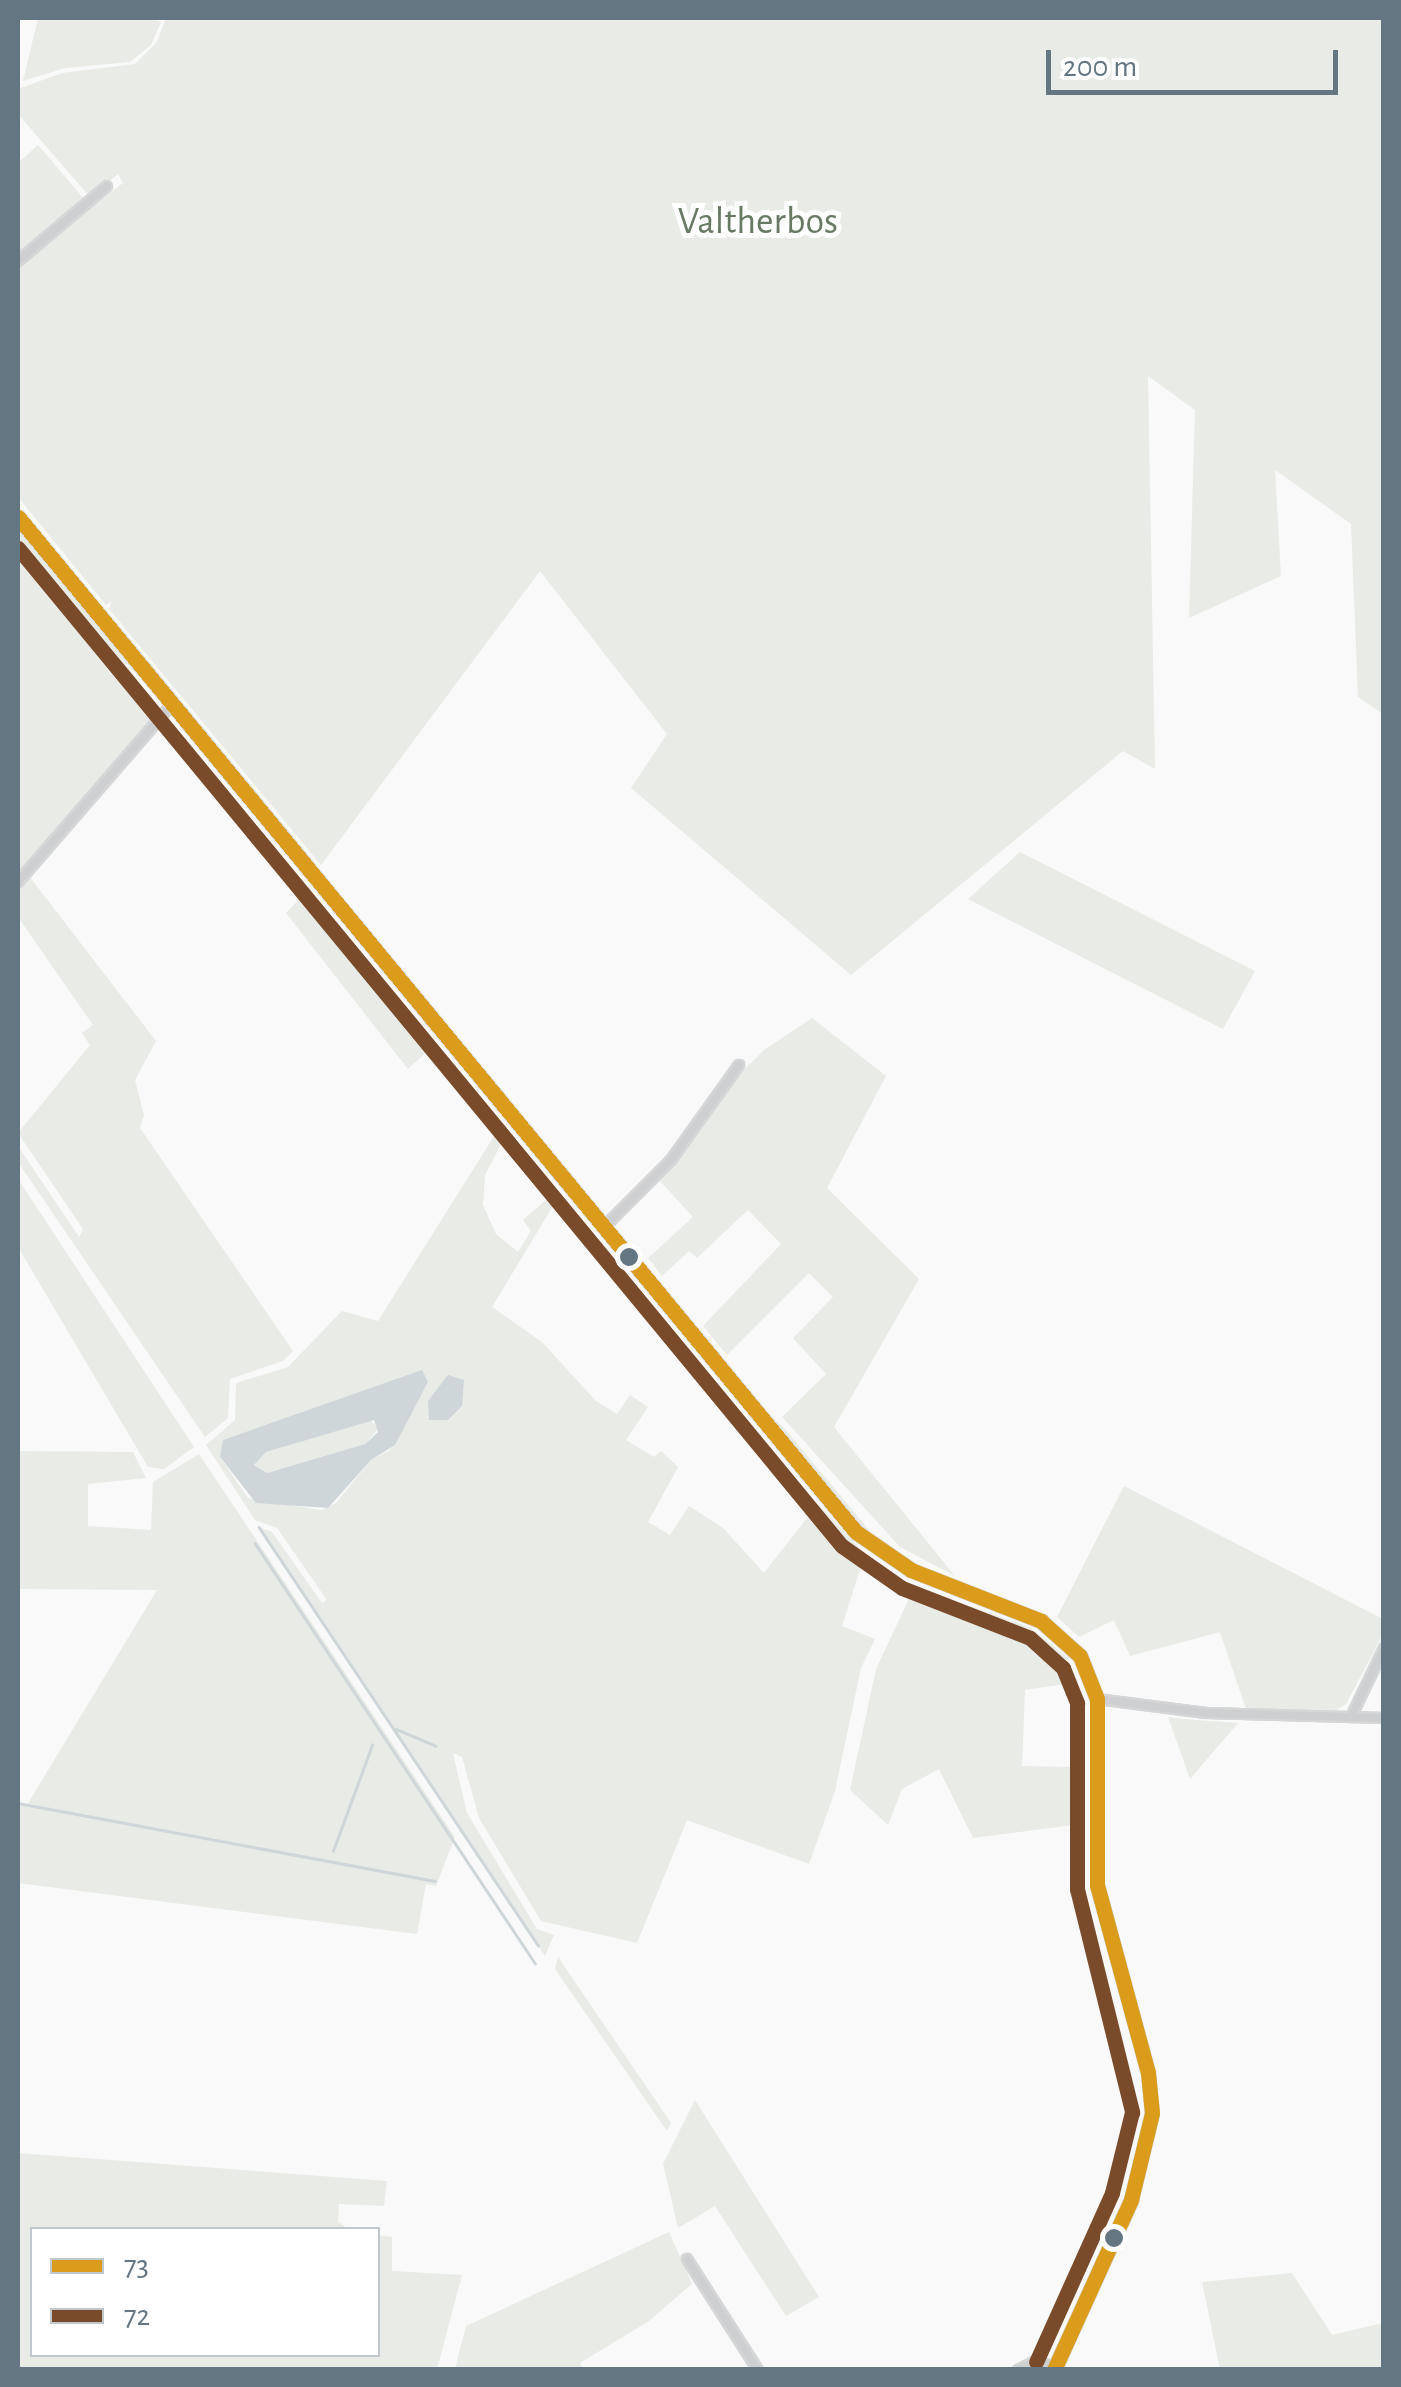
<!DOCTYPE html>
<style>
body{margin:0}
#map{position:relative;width:1401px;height:2387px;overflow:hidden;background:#f9f9f9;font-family:"Alegreya Sans",sans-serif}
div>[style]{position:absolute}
.green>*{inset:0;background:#e8ebe6}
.water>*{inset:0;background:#ced6d9}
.stream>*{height:2.5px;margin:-1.25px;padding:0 1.25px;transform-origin:1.25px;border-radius:1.25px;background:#ced6d9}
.roads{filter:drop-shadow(2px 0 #d5d6d7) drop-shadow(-2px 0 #d5d6d7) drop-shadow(0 2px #d5d6d7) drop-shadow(0 -2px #d5d6d7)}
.minor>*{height:8px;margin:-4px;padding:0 4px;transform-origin:4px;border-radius:4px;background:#cecfd0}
.secondary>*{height:11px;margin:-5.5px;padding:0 5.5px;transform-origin:5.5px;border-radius:5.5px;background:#e1e2e2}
.bus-1>*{height:15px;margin:-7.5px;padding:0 7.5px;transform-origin:7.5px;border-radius:7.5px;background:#da9c1a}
.bus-2>*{height:15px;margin:-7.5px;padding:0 7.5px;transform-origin:7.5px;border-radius:7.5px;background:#7a4b2a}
.dots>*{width:28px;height:28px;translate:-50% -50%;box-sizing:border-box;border:5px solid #fff;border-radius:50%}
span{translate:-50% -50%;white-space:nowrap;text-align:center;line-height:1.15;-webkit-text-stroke:10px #fff;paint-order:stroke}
.park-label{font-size:38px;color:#687a64}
.frame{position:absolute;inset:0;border:20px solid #657683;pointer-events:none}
.legend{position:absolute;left:30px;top:2227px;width:350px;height:130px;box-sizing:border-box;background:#fff;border:2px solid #c1c8cd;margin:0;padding:12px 18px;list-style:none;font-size:30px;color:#657683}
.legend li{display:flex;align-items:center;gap:20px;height:50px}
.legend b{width:50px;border:2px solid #c1c8cd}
.scale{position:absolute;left:1046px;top:50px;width:292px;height:45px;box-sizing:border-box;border:5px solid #657683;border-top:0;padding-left:12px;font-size:30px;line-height:35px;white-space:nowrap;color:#657683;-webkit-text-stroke:8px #fff;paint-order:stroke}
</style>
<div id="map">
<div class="green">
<div style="clip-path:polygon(38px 18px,150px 18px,161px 22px,151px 45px,130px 62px,65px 68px,23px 81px)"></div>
<div style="clip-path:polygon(166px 18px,1383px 18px,1383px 714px,1358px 697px,1351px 524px,1275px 470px,1281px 576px,1189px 618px,1195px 410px,1148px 376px,1155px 769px,1123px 751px,851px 975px,631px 788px,667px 734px,540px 571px,321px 865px,109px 609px,112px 601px,106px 605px,18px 497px,18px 264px,123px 183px,118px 174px,90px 197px,18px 114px,18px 89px,62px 73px,135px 64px,157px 42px)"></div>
<div style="clip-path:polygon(38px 145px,85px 200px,18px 259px,18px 163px)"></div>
<div style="clip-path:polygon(18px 525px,163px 701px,119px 656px,162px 711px,18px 876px)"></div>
<div style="clip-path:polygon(109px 613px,315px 863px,311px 865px)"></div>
<div style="clip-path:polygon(1020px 852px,1255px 971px,1223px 1029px,968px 899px)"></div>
<div style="clip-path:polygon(29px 876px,156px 1041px,135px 1080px,144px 1115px,140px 1128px,293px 1351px,283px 1361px,230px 1379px,228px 1418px,205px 1437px,18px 1162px,18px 1146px,79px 1237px,83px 1229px,18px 1133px,90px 1045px,82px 1033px,93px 1025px,18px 917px,18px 889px)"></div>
<div style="clip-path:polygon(307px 891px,433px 1046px,408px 1069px,286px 913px)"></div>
<div style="clip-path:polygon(812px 1018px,886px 1076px,827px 1188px,919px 1279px,834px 1427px,955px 1576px,900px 1547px,782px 1417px,826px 1374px,793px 1338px,833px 1297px,809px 1273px,727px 1355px,703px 1326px,781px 1244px,748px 1210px,697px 1258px,689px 1251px,662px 1276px,648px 1258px,693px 1217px,660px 1181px,722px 1091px,764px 1050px)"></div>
<div style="clip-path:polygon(evenodd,501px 1125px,507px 1133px,485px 1175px,483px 1205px,496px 1234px,518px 1252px,531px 1231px,523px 1220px,555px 1192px,559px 1196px,492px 1307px,542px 1342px,596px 1401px,617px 1414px,630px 1395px,648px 1407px,626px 1440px,654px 1457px,661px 1451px,678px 1467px,648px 1522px,670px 1535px,689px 1506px,723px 1528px,764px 1573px,818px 1504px,865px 1554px,842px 1626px,875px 1639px,861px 1668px,835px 1791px,809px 1864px,687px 1820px,637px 1943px,541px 1921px,479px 1818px,462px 1757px,453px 1753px,467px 1813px,537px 1929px,554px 1935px,545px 1956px,259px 1527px,272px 1532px,322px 1603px,327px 1600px,277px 1528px,255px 1520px,206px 1445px,235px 1420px,236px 1383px,288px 1367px,342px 1311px,378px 1321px,501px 1125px,428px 1382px,390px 1450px,371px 1460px,336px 1503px,321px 1510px,248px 1498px,220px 1457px,428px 1382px)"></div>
<div style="clip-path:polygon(18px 1179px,194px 1447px,164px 1469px,148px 1467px,18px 1247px)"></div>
<div style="clip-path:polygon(753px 1399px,785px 1429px,878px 1541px,842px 1508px)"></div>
<div style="clip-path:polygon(370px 1420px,379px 1428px,365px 1444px,267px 1473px,254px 1465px,266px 1452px)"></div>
<div style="clip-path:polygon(18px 1451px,133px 1452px,146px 1478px,88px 1484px,88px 1526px,151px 1530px,153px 1482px,199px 1454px,455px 1837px,436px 1886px,426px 1884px,417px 1934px,18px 1883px,18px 1805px,27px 1805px,157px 1590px,18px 1589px)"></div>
<div style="clip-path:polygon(1124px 1486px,1383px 1619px,1383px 1634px,1346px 1704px,1336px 1710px,1246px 1709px,1220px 1632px,1130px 1656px,1114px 1620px,1079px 1637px,1057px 1617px)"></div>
<div style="clip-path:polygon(915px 1586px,1031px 1628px,1066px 1656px,1078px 1682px,1025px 1690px,1022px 1766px,1075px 1767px,1073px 1825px,973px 1838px,939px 1769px,902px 1789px,888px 1825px,850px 1790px,876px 1669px)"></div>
<div style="clip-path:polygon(1168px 1717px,1183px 1719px,1238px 1723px,1190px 1779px)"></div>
<div style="clip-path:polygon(558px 1957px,671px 2123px,667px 2131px,555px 1969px)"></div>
<div style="clip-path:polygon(695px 2100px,819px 2297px,786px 2316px,715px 2206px,678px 2228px,663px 2164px)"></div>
<div style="clip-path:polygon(18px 2153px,387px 2181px,384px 2206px,339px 2204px,338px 2222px,349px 2229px,32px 2230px,32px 2354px,378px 2354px,378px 2235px,392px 2237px,392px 2271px,462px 2275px,437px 2369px,18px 2369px)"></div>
<div style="clip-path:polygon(669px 2232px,692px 2284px,649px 2321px,580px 2363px,583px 2369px,455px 2369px,466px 2326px)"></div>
<div style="clip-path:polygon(1292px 2273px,1332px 2335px,1383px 2323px,1383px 2369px,1220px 2369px,1202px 2282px)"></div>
</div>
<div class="water">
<div style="clip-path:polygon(evenodd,422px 1370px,428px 1382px,395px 1445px,371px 1460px,328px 1508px,256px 1503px,220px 1457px,223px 1440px,422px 1370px,374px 1420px,378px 1432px,365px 1444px,267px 1473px,254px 1465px,266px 1452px,374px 1420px)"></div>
<div style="clip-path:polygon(448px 1375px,464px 1380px,462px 1406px,448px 1420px,429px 1420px,428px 1401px)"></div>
</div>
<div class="stream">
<div style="left:259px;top:1527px;width:503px;rotate:56.28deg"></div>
<div style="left:255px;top:1543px;width:505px;rotate:56.31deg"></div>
<div style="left:396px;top:1729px;width:43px;rotate:23deg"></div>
<div style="left:18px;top:1803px;width:424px;rotate:10.6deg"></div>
<div style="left:333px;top:1851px;width:113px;rotate:-69.8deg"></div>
</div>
<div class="roads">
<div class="minor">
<div style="left:18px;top:261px;width:116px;rotate:-40.1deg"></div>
<div style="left:18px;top:882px;width:235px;rotate:-49.1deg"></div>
<div style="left:604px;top:1227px;width:95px;rotate:-45deg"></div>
<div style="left:671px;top:1160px;width:117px;rotate:-54.4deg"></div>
<div style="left:1097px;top:1699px;width:110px;rotate:7.3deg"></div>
<div style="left:1206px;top:1713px;width:178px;rotate:1.6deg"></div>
<div style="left:1351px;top:1717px;width:76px;rotate:-64.4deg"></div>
<div style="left:687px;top:2259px;width:132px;rotate:57.4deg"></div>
<div style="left:1018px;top:2370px;width:18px;rotate:-27deg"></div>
<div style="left:1034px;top:2362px;width:21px;rotate:11deg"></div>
</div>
<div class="secondary">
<div style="left:18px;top:517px;width:1316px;rotate:50.46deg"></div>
<div style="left:856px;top:1532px;width:67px;rotate:34.6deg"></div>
<div style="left:911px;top:1570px;width:140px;rotate:21.4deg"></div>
<div style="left:1041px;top:1621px;width:52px;rotate:41.9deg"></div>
<div style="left:1080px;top:1656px;width:46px;rotate:68.4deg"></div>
<div style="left:1097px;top:1699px;width:186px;rotate:90deg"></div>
<div style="left:1097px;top:1885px;width:195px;rotate:74.8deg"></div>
<div style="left:1148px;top:2073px;width:40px;rotate:84.3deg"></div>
<div style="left:1152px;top:2113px;width:89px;rotate:103.6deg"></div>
<div style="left:1131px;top:2200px;width:187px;rotate:114.4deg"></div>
</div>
</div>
<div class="bus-1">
<div style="left:18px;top:517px;width:1316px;rotate:50.46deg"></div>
<div style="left:856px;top:1532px;width:67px;rotate:34.6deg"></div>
<div style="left:911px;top:1570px;width:140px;rotate:21.4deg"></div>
<div style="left:1041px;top:1621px;width:52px;rotate:41.9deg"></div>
<div style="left:1080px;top:1656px;width:46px;rotate:68.4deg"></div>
<div style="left:1097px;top:1699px;width:186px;rotate:90deg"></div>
<div style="left:1097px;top:1885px;width:195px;rotate:74.8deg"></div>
<div style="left:1148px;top:2073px;width:40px;rotate:84.3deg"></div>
<div style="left:1152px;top:2113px;width:89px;rotate:103.6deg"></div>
<div style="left:1131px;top:2200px;width:187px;rotate:114.4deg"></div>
</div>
<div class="bus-2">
<div style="left:18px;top:548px;width:1294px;rotate:50.46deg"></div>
<div style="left:842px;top:1546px;width:73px;rotate:35deg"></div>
<div style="left:902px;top:1588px;width:137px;rotate:21.3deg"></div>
<div style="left:1030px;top:1638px;width:45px;rotate:42.3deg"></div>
<div style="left:1063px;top:1668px;width:38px;rotate:68deg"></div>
<div style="left:1077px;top:1703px;width:186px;rotate:90deg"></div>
<div style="left:1077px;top:1889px;width:230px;rotate:76.1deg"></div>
<div style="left:1132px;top:2112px;width:83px;rotate:103.9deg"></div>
<div style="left:1112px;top:2193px;width:185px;rotate:114.2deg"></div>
</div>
<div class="dots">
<div style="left:629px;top:1257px;background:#657683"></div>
<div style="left:1114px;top:2238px;background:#657683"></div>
</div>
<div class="park-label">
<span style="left:758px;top:223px">Valtherbos</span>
</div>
<div class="frame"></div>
<ul class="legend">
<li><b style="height:12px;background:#da9c1a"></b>73</li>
<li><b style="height:12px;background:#7a4b2a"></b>72</li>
</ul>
<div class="scale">200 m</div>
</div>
